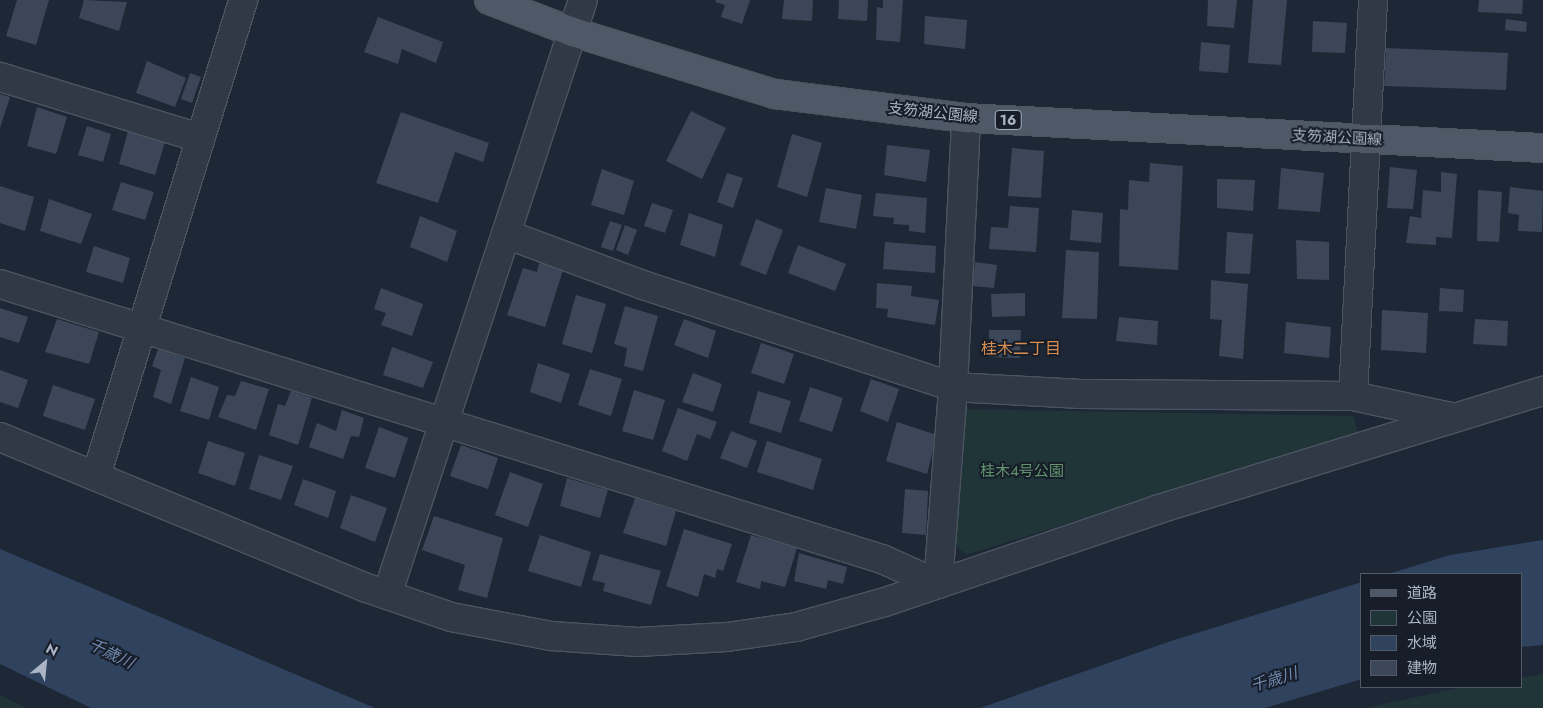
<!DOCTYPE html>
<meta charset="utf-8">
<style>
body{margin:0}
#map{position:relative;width:1543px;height:708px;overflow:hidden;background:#1d2735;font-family:Jost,"Noto Sans JP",sans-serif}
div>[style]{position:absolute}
.green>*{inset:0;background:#203538}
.water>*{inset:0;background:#2f425e}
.building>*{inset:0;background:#3b4759}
.roads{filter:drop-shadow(1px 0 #4c5461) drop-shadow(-1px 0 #4c5461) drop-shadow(0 1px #4c5461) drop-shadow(0 -1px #4c5461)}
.street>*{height:28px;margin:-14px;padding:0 14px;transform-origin:14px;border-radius:14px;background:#313946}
.primary>*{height:28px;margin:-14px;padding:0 14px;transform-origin:14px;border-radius:14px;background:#4e5867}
span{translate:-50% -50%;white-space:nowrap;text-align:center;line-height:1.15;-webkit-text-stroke:4px #171e2a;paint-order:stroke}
.shield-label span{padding:1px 4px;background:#171e2a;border:1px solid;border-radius:4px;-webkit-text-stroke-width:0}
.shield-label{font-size:14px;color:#aab4c4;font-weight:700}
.street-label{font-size:15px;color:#aab4c4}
.park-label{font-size:15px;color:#62946e}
.neighbourhood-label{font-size:16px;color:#d78e52}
.water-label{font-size:16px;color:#718aae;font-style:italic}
.legend{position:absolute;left:1360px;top:573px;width:162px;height:115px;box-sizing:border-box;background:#171e2a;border:1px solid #525a68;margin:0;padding:6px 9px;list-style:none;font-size:15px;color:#aab4c4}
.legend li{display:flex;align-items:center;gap:10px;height:25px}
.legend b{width:25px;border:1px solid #525a68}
.north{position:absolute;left:20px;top:638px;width:50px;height:50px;-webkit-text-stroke:4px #171e2a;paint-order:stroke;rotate:28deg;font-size:14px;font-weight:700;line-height:20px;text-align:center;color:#aab4c4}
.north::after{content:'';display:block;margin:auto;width:18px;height:22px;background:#aab4c4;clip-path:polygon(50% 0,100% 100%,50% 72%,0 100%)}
</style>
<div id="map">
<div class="green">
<div style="clip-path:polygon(964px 409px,1353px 416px,1358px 433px,966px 555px,956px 546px)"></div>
<div style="clip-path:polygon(1543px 674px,1543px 708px,1365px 708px,1463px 687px,1522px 687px,1522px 677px)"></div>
<div style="clip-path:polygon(0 695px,27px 708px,0 708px)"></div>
</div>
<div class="water">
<div style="clip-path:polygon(1543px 540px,1543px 645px,1522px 647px,1522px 574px,1388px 574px,1450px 555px)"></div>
<div style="clip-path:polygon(0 549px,375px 708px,91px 708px,0 664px)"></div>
<div style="clip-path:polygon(1362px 582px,1362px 679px,1265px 708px,980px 708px,1171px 641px)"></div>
</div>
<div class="building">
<div style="clip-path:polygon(17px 0,49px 0,36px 45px,6px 36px)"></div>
<div style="clip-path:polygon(84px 0,127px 2px,119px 31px,79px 18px)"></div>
<div style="clip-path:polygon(716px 0,750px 0,742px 24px,721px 17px,725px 5px,715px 2px)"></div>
<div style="clip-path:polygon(784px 0,813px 0,812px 21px,782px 19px)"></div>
<div style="clip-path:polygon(839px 0,868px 0,867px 21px,838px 19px)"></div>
<div style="clip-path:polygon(883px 0,903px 0,900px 42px,876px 40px,877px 7px,883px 8px)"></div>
<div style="clip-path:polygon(1208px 0,1237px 0,1234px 28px,1207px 26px)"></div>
<div style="clip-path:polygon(1253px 0,1287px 0,1281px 65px,1248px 63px)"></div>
<div style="clip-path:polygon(1479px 0,1523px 0,1522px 14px,1478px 12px)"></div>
<div style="clip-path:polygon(925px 16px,967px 20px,965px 49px,924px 44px)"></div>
<div style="clip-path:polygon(378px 17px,443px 42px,436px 63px,402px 49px,398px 64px,364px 52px)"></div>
<div style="clip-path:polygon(1506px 19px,1527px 22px,1526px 32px,1505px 30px)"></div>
<div style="clip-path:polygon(1313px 21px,1347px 23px,1345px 53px,1312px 52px)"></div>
<div style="clip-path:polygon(1201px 42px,1230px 45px,1228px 73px,1199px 71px)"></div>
<div style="clip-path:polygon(1386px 48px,1508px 53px,1506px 90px,1384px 86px)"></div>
<div style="clip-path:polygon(147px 61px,186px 78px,175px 107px,136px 93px)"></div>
<div style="clip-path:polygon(190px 73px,201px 77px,192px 103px,181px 99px)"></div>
<div style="clip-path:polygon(0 94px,10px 97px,0 128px)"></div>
<div style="clip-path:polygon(37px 107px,67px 117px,56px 154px,27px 146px)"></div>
<div style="clip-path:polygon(691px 111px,726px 128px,702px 179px,666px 161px)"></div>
<div style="clip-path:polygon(401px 112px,489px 143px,483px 162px,455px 152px,438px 203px,376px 183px)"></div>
<div style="clip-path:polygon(87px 126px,111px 134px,103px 162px,78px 155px)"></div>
<div style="clip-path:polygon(128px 131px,165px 142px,155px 175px,119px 164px)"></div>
<div style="clip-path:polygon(792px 134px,822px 143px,807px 197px,777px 187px)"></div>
<div style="clip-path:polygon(887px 145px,930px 150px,926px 182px,884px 175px)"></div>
<div style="clip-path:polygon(1012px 148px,1044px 151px,1041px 198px,1008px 196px)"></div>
<div style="clip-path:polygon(1150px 163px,1183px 166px,1178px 270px,1119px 266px,1120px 209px,1128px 210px,1129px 180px,1149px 182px)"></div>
<div style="clip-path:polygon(1390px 167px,1417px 170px,1413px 209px,1387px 208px)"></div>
<div style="clip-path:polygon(1281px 168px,1324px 173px,1320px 212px,1278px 209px)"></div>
<div style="clip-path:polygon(602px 169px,634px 181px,624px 215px,591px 205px)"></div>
<div style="clip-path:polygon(1441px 172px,1457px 174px,1452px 238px,1436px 237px,1436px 245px,1406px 243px,1410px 216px,1421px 218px,1423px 190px,1441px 192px)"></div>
<div style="clip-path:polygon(727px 173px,743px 178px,733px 208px,717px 202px)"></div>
<div style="clip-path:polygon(1217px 179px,1255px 180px,1253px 211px,1217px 208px)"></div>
<div style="clip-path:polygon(121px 182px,154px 192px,145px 220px,112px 210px)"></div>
<div style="clip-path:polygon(0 186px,34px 197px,25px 231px,0 223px)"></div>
<div style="clip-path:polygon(1510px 187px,1543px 191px,1542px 232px,1518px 231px,1519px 215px,1508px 213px)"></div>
<div style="clip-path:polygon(826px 188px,862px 195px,856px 229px,819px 222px)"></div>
<div style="clip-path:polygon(1478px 190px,1502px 192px,1499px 242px,1477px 241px)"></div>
<div style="clip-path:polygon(876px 193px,927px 198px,925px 233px,909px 231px,909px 225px,893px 224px,894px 218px,873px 216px)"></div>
<div style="clip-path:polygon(49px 199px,92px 214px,81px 244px,40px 231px)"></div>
<div style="clip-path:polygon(652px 203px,673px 210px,665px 233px,644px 226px)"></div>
<div style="clip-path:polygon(1010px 206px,1039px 208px,1036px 252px,989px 249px,991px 227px,1008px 228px)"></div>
<div style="clip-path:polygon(1072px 210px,1103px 213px,1101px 243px,1070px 240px)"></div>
<div style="clip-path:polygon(689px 213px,723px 225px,715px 257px,680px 245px)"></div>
<div style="clip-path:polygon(420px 216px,457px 231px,447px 262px,410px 247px)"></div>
<div style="clip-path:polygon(756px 219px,783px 230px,766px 275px,740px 265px)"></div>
<div style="clip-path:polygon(610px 221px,622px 225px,613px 251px,601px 247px)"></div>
<div style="clip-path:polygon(625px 225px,637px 230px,628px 255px,616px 250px)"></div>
<div style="clip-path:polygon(1227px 232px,1253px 234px,1250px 274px,1225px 273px)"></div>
<div style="clip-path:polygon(1296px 240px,1329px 242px,1329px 280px,1297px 279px)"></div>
<div style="clip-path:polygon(885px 242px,936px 246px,935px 273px,883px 269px)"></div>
<div style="clip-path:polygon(798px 245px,846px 264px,835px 291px,788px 273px)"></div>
<div style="clip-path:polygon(94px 246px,130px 258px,123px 283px,86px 272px)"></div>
<div style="clip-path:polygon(1066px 250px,1099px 252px,1097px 319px,1062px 318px)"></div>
<div style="clip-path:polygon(975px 262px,997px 265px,994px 288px,972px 286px)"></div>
<div style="clip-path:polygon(539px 263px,563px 270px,545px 327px,507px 315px,523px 268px,537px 272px)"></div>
<div style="clip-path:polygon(1211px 280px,1248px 284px,1243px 359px,1219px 356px,1222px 320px,1210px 319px)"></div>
<div style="clip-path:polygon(877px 283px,912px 286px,911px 296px,939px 300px,935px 325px,887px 317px,888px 309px,876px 308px)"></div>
<div style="clip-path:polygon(381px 288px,423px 304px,412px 336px,381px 325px,386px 313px,374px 309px)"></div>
<div style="clip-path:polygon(1440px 288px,1464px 290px,1463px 312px,1439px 311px)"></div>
<div style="clip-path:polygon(1025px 293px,1025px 316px,992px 317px,991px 294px)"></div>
<div style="clip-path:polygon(576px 295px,606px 304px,592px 353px,562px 344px)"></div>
<div style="clip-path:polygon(625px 306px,658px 316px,643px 371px,624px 366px,627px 348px,614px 344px)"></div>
<div style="clip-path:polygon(0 308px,28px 317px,19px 343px,0 337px)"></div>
<div style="clip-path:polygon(1382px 310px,1428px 313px,1426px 353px,1381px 350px)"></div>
<div style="clip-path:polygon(1119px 317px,1158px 321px,1157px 345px,1116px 341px)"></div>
<div style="clip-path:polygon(57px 319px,99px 332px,89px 364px,45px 352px)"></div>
<div style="clip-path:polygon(684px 319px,716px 331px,708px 358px,674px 345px)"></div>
<div style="clip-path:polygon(1475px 319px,1508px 321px,1507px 346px,1473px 344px)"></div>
<div style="clip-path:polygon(1286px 322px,1331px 327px,1329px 358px,1284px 353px)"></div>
<div style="clip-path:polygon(989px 330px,1021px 330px,1020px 358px,989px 357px)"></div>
<div style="clip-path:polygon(761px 343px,794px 354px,784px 384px,751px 373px)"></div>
<div style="clip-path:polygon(392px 347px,433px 362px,423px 388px,383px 375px)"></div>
<div style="clip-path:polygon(158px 349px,185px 358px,171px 404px,153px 397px,161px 370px,152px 366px)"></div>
<div style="clip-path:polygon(538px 363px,570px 374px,561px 403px,530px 392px)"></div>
<div style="clip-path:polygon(590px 369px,622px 379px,611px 416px,578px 405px)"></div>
<div style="clip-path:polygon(0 370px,28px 380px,18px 408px,0 402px)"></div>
<div style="clip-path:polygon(693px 373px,722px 384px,713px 412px,682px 402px)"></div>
<div style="clip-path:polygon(191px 377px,219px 387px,209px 420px,180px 411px)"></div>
<div style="clip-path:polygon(871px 379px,899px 389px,888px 422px,860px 411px)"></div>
<div style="clip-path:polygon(241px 381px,269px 389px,256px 430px,218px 417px,227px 395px,235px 396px)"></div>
<div style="clip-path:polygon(53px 385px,95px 399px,85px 430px,43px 416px)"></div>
<div style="clip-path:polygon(810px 387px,843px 398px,832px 432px,799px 421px)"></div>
<div style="clip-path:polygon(634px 390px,665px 400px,653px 440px,622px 431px)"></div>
<div style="clip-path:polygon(291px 391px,312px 398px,298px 445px,269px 435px,278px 404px,285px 406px)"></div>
<div style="clip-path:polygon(758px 391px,791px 401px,781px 433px,749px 423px)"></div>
<div style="clip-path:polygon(678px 408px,717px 422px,710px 439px,697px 434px,687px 461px,662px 451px)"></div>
<div style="clip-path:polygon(342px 410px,364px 418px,359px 437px,351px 436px,343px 459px,309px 447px,317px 423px,336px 431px)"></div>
<div style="clip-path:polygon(897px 422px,937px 435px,927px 474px,886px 461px)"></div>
<div style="clip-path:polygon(379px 427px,408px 438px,395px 478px,365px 468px)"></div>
<div style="clip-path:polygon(731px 431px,757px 441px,747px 468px,720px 458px)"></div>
<div style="clip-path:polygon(208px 441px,245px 453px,235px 486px,198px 473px)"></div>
<div style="clip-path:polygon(767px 441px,822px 459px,813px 490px,757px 472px)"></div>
<div style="clip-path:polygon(461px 445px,498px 458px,488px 489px,450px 476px)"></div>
<div style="clip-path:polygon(259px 455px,293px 466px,281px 500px,249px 489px)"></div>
<div style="clip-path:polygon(510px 472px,543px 484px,528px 527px,495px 515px)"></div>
<div style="clip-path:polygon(567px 478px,608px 490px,600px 518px,560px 506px)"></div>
<div style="clip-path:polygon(303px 479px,336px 491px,328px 518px,294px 505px)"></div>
<div style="clip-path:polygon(905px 489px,928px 491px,926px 535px,902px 533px)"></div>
<div style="clip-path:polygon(351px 495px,387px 508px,375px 542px,340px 528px)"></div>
<div style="clip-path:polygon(635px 498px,676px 511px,666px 546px,623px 533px)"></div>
<div style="clip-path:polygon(434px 516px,503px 538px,487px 598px,458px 590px,465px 565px,422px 550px)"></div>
<div style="clip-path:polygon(684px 529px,732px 544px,723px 571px,717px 569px,715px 578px,704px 574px,698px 597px,666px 586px)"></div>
<div style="clip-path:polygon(540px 535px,591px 552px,581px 587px,528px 571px)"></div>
<div style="clip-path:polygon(751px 535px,797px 548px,785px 587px,761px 581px,760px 589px,736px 582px)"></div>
<div style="clip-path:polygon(799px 553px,847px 567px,843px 584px,828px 580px,826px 589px,794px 581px)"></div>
<div style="clip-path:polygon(600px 554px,661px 571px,651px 605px,603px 591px,605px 583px,592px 580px)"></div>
</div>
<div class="roads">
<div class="street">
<div style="left:0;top:77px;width:209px;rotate:17deg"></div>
<div style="left:506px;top:234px;width:146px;rotate:20.4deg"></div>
<div style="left:643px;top:285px;width:326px;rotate:18.2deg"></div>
<div style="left:953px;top:387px;width:128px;rotate:3.1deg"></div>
<div style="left:1081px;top:394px;width:272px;rotate:0.4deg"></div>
<div style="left:1353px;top:396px;width:100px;rotate:12.1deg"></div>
<div style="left:0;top:284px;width:924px;rotate:17.32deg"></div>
<div style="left:882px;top:559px;width:61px;rotate:24.1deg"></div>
<div style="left:938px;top:584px;width:198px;rotate:-85.6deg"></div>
<div style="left:953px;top:387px;width:269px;rotate:-87.2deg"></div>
<div style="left:1353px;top:396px;width:397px;rotate:-87.1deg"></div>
<div style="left:0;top:437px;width:397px;rotate:22.4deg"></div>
<div style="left:367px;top:588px;width:89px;rotate:19deg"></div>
<div style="left:451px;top:617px;width:102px;rotate:10.8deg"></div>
<div style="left:551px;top:636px;width:87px;rotate:3.9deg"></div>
<div style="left:638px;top:642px;width:89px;rotate:-3.2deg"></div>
<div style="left:727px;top:637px;width:70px;rotate:-8.2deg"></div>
<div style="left:796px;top:627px;width:92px;rotate:-15.7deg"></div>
<div style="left:885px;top:602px;width:289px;rotate:-18.7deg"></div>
<div style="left:1159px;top:509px;width:402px;rotate:-17.1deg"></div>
<div style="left:96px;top:476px;width:498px;rotate:-72.8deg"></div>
<div style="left:387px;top:595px;width:626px;rotate:-71.77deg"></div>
</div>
<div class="primary">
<div style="left:489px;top:0;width:90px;rotate:20.9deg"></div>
<div style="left:573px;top:32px;width:211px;rotate:17.1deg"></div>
<div style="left:775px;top:94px;width:193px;rotate:7.2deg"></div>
<div style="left:966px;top:118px;width:578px;rotate:2.98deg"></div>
</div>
</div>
<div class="shield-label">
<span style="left:1008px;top:120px">16</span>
</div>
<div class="street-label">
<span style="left:933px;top:113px;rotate:6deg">支笏湖公園線</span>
<span style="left:1337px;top:138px;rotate:3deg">支笏湖公園線</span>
</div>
<div class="park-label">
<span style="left:1022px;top:472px">桂木4号公園</span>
</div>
<div class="neighbourhood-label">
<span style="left:1021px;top:349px">桂木二丁目</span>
</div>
<div class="water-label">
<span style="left:111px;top:654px;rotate:26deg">千歳川</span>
<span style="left:1274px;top:680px;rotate:-17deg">千歳川</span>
</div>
<ul class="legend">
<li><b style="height:6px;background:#4e5867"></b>道路</li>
<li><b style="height:14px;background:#203538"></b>公園</li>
<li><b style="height:14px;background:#2f425e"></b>水域</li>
<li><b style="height:14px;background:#3b4759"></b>建物</li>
</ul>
<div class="north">N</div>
</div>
